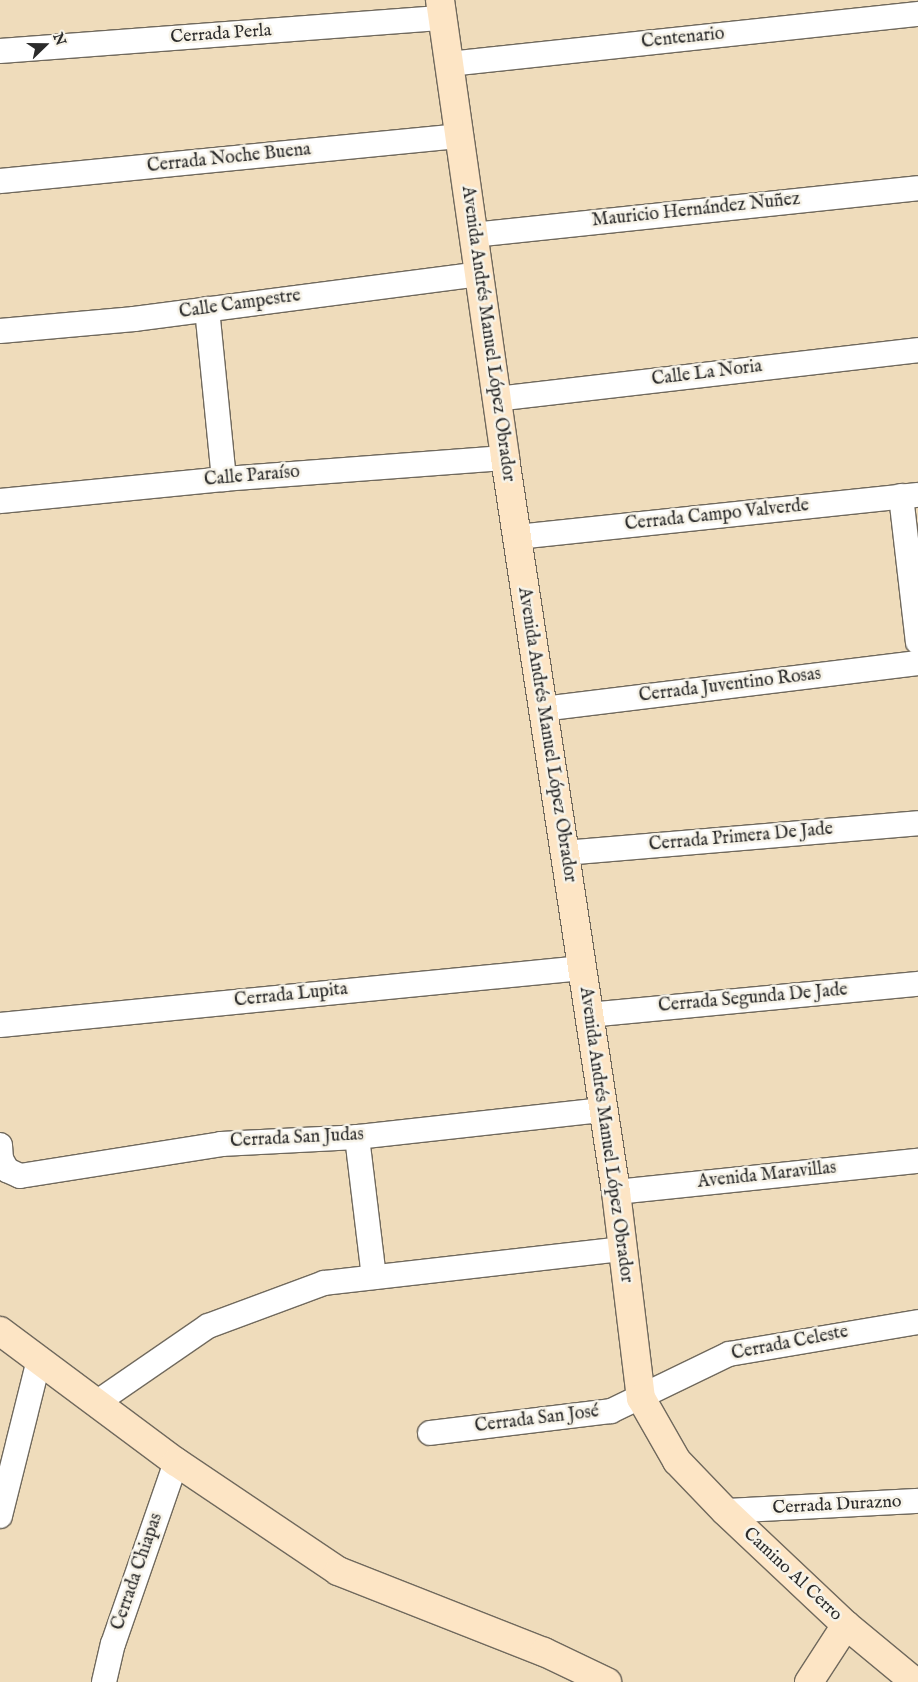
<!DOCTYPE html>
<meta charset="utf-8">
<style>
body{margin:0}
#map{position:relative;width:918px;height:1682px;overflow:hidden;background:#efdcbb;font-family:"IM FELL English",serif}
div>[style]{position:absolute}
.roads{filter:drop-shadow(1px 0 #70695d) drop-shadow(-1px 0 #70695d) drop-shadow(0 1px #70695d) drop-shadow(0 -1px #70695d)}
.street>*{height:24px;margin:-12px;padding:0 12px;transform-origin:12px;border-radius:12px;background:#fff}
.secondary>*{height:28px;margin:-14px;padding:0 14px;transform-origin:14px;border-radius:14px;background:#fde5c5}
span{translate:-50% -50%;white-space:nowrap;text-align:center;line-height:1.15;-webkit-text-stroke:5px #f7f3e8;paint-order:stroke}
.street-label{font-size:18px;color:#2b2b2b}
.north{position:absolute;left:20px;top:20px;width:50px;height:50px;-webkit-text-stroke:4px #f7f3e8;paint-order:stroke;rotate:68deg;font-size:14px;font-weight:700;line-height:20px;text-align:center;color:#2b2b2b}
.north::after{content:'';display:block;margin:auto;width:18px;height:22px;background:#2b2b2b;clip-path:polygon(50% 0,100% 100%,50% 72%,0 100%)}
</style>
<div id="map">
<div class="roads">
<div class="street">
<div style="left:0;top:51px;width:444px;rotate:-4.3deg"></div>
<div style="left:449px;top:64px;width:472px;rotate:-6.1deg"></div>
<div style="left:0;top:181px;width:461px;rotate:-5.6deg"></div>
<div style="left:473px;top:235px;width:447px;rotate:-6deg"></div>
<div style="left:207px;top:309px;width:171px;rotate:84.3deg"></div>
<div style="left:0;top:331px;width:135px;rotate:-5.1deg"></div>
<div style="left:134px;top:319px;width:348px;rotate:-7.4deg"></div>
<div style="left:496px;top:399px;width:425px;rotate:-6.6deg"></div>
<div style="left:901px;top:496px;width:147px;rotate:83.4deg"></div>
<div style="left:0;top:501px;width:225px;rotate:-5.6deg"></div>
<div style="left:224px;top:479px;width:282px;rotate:-4.3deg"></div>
<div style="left:517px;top:537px;width:403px;rotate:-6deg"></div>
<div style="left:543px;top:709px;width:378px;rotate:-7deg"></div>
<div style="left:564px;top:853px;width:355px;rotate:-4.8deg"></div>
<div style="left:588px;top:1015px;width:331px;rotate:-5.4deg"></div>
<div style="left:0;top:1025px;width:585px;rotate:-5.59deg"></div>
<div style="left:357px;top:1137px;width:141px;rotate:83.1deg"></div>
<div style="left:0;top:1145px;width:14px;rotate:86deg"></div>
<div style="left:1px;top:1159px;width:13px;rotate:61deg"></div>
<div style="left:7px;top:1170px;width:14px;rotate:25deg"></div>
<div style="left:20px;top:1176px;width:204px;rotate:-9deg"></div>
<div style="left:221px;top:1144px;width:136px;rotate:-2.9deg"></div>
<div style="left:357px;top:1137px;width:247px;rotate:-6.3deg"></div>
<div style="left:616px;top:1192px;width:304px;rotate:-5.9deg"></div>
<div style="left:96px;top:1403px;width:136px;rotate:-34.5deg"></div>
<div style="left:208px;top:1326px;width:124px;rotate:-20.3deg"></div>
<div style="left:324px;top:1283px;width:300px;rotate:-6.5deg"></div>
<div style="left:430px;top:1433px;width:182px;rotate:-6.9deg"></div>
<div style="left:611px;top:1411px;width:131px;rotate:-25.8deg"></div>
<div style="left:729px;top:1354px;width:192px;rotate:-9.6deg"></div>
<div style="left:725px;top:1511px;width:193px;rotate:-3deg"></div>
<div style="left:0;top:1516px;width:161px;rotate:-76deg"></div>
<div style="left:104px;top:1682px;width:39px;rotate:-77deg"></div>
<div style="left:113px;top:1644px;width:193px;rotate:-70.9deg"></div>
</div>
<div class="secondary">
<div style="left:440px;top:0;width:463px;rotate:81.9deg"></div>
<div style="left:505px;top:458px;width:742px;rotate:81.4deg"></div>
<div style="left:616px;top:1192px;width:208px;rotate:83.1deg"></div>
<div style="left:641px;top:1398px;width:73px;rotate:60.3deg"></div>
<div style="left:677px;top:1461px;width:69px;rotate:46.2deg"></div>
<div style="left:725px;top:1511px;width:166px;rotate:43.3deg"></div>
<div style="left:846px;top:1625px;width:89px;rotate:39.6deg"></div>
<div style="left:0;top:1331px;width:219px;rotate:36.7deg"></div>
<div style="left:176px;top:1462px;width:195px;rotate:33.9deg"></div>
<div style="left:338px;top:1571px;width:221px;rotate:21.5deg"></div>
<div style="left:544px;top:1652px;width:70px;rotate:25.5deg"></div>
<div style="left:809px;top:1682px;width:68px;rotate:-57deg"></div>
</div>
</div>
<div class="street-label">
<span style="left:221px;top:35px;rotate:-4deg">Cerrada Perla</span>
<span style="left:683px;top:39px;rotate:-6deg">Centenario</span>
<span style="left:229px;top:159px;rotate:-6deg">Cerrada Noche Buena</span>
<span style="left:696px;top:211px;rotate:-6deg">Mauricio Hernández Nuñez</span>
<span style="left:240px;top:305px;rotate:-8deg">Calle Campestre</span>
<span style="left:487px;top:334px;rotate:82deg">Avenida Andrés Manuel López Obrador</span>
<span style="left:707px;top:374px;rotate:-7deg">Calle La Noria</span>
<span style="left:252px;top:477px;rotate:-5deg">Calle Paraíso</span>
<span style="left:717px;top:516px;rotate:-6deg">Cerrada Campo Valverde</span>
<span style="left:730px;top:686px;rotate:-7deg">Cerrada Juventino Rosas</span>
<span style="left:546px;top:735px;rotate:81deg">Avenida Andrés Manuel López Obrador</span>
<span style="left:741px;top:838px;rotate:-5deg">Cerrada Primera De Jade</span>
<span style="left:291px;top:996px;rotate:-6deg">Cerrada Lupita</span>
<span style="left:753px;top:999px;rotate:-5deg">Cerrada Segunda De Jade</span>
<span style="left:605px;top:1135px;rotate:82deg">Avenida Andrés Manuel López Obrador</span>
<span style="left:297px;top:1139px;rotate:-3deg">Cerrada San Judas</span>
<span style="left:767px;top:1176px;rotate:-6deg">Avenida Maravillas</span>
<span style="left:790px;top:1344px;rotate:-11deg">Cerrada Celeste</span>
<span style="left:537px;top:1420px;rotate:-7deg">Cerrada San José</span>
<span style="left:837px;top:1506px;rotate:-3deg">Cerrada Durazno</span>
<span style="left:138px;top:1572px;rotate:-71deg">Cerrada Chiapas</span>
<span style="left:792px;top:1575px;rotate:43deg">Camino Al Cerro</span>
</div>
<div class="north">N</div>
</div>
